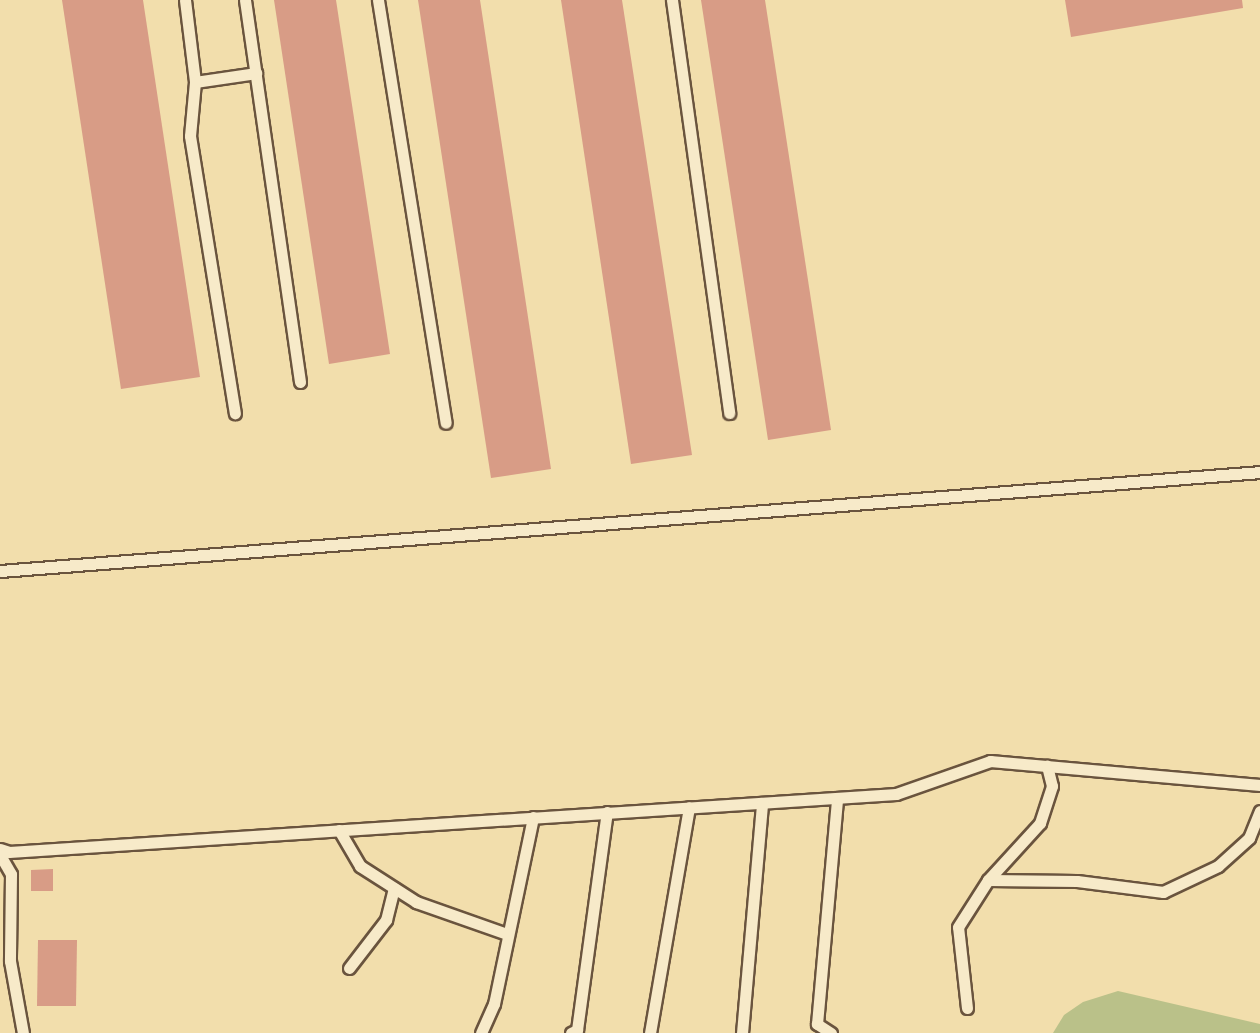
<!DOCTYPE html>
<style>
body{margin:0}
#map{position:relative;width:1260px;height:1033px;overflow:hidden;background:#f2deac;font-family:"Old Standard TT",serif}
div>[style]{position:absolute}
.green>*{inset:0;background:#bac189}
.building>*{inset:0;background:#d89c86}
.roads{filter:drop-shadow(2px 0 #6a543e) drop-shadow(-2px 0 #6a543e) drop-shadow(0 2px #6a543e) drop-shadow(0 -2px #6a543e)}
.service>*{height:11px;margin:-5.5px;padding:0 5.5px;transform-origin:5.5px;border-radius:5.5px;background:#f7eac9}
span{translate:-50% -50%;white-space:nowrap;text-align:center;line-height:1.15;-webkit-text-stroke:6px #f7eac9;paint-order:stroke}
</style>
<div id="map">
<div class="green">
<div style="clip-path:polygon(1118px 991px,1260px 1024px,1260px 1033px,1053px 1033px,1064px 1015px,1083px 1002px)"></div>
</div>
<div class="building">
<div style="clip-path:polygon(62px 0,143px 0,200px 377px,121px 389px)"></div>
<div style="clip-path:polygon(274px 0,336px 0,390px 354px,329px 364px)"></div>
<div style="clip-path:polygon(418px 0,480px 0,551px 469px,491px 478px)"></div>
<div style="clip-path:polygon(561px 0,622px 0,692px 455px,631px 464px)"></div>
<div style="clip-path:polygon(701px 0,765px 0,831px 430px,768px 440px)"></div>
<div style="clip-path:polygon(1065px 0,1242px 0,1243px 8px,1071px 37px)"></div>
<div style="clip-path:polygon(53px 869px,53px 891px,31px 891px,31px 870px)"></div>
<div style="clip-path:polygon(38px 940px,77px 940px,76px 1006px,37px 1006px)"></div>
</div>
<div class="roads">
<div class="service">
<div style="left:185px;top:0;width:83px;rotate:83deg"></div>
<div style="left:195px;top:82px;width:54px;rotate:95.3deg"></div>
<div style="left:190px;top:136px;width:281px;rotate:80.8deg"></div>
<div style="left:245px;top:0;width:386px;rotate:81.8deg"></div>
<div style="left:378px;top:0;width:428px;rotate:80.9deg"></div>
<div style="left:672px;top:0;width:417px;rotate:82.1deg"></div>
<div style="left:195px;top:82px;width:62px;rotate:-8.4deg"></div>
<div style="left:0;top:571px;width:1264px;rotate:-4.49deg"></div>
<div style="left:339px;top:830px;width:42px;rotate:59.7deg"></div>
<div style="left:360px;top:866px;width:67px;rotate:32.7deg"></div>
<div style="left:416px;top:902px;width:96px;rotate:19.4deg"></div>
<div style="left:0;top:849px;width:9px;rotate:18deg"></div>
<div style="left:9px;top:852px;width:889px;rotate:-3.74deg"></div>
<div style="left:896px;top:794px;width:100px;rotate:-19.3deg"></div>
<div style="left:990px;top:761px;width:271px;rotate:5.1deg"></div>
<div style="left:0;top:855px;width:22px;rotate:60deg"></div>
<div style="left:11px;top:874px;width:87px;rotate:90.7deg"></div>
<div style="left:10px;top:961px;width:73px;rotate:79.8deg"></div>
<div style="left:988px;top:880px;width:77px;rotate:-47.6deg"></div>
<div style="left:1040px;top:823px;width:39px;rotate:-72deg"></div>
<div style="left:1052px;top:786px;width:21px;rotate:-104deg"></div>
<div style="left:349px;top:968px;width:61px;rotate:-52.4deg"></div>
<div style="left:386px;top:920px;width:33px;rotate:-76deg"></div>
<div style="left:967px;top:1008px;width:81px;rotate:-96.3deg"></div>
<div style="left:958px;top:927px;width:56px;rotate:-57.4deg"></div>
<div style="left:988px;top:880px;width:89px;rotate:0.6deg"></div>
<div style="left:1077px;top:881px;width:87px;rotate:7.3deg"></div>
<div style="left:1163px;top:892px;width:61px;rotate:-25.3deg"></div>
<div style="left:1218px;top:866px;width:42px;rotate:-42.1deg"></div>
<div style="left:1249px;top:838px;width:29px;rotate:-68deg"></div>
<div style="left:481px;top:1033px;width:32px;rotate:-66deg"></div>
<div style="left:494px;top:1004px;width:191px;rotate:-78.2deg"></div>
<div style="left:571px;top:1033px;width:7px;rotate:-27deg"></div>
<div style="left:577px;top:1030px;width:220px;rotate:-82.2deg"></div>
<div style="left:650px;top:1033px;width:229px;rotate:-80.2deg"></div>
<div style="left:742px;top:1033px;width:231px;rotate:-85deg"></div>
<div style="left:831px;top:1033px;width:17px;rotate:-147deg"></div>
<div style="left:817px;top:1024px;width:227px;rotate:-84.9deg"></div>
</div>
</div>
</div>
